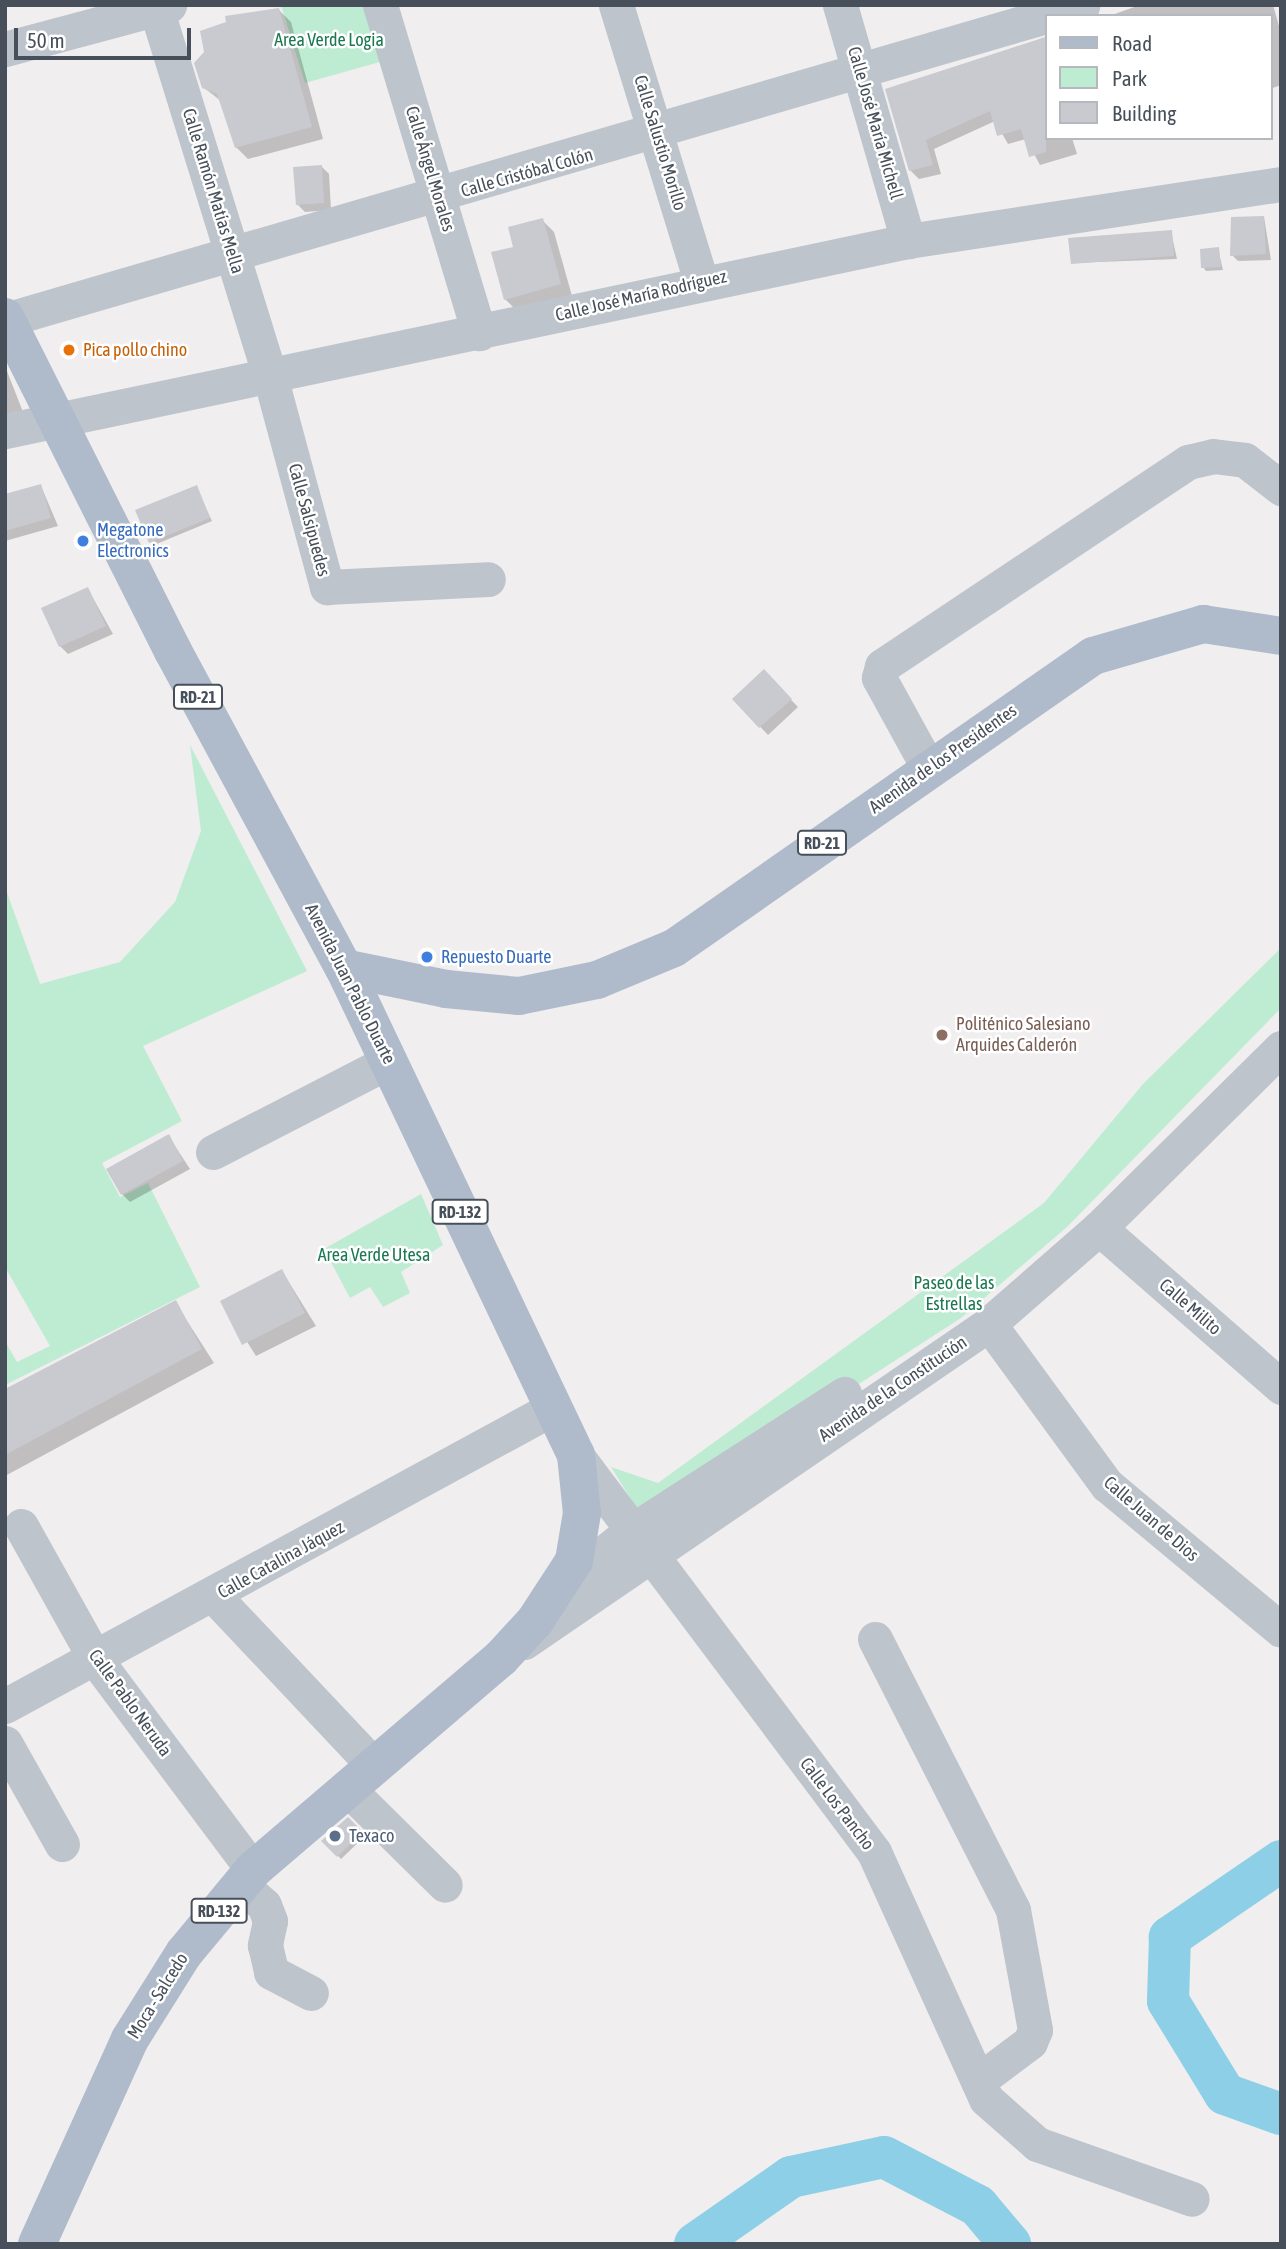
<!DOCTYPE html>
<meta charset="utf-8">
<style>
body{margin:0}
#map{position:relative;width:1286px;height:2249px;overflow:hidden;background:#f0eeee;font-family:"Asap Condensed",sans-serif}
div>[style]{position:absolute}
.green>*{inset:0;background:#beecd2}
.shadow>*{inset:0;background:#0003}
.river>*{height:42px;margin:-21px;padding:0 21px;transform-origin:21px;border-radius:21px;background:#8dcfe7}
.building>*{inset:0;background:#c8cad0}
.minor>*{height:35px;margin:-17.5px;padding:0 17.5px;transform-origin:17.5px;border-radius:17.5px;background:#bdc4cc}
.major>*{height:38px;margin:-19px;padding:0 19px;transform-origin:19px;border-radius:19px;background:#afbbcb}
.dots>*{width:19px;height:19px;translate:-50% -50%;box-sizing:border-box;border:4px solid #fff;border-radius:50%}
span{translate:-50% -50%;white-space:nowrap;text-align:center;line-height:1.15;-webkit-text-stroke:5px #fff;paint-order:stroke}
.shield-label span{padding:2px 5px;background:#fff;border:2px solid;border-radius:5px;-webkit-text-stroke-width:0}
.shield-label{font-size:16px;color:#47505a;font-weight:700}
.park-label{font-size:18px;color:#1b784f}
.street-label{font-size:18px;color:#47505a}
.food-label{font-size:18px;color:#c56008}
.left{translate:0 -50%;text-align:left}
.shop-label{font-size:18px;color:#366cbe}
.education-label{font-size:18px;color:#785e54}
.service-label{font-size:18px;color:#4e5e75}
.frame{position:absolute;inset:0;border:7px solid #47505a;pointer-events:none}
.legend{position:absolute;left:1045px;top:14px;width:228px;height:126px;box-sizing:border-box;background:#fff;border:2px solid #b5b9bd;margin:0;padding:9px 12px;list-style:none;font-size:21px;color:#47505a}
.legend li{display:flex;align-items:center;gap:14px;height:35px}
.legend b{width:35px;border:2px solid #b5b9bd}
.scale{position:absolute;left:14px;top:28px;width:177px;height:32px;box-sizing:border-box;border:4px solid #47505a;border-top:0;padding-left:9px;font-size:21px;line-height:24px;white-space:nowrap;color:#47505a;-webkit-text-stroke:5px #fff;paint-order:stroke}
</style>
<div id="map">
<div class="green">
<div style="clip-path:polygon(281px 5px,369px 5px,387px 60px,305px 83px)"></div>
<div style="clip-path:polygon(190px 745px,307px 971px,143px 1046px,182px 1121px,102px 1163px,120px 1197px,148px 1183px,200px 1287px,5px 1385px,5px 1341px,17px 1362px,50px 1346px,5px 1267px,5px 887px,40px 984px,120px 962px,175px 902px,201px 831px)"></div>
<div style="clip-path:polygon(1281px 948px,1281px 1008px,1067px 1227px,961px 1318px,645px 1522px,611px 1467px,658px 1483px,1044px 1203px,1143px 1084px)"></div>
<div style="clip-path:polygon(421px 1194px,443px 1245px,401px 1272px,410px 1293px,383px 1307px,370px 1287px,350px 1298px,324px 1249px)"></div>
</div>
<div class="shadow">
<div style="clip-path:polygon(1140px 5px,1273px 5px,1281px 33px,1281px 85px,1270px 89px,1270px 16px,1109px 16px)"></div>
<div style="clip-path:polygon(279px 10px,291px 22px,323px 139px,248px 159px,236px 147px,221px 101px,203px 87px)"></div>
<div style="clip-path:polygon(1046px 37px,1046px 138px,1072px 138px,1077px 154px,1040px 165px,1026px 139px,1008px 144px,995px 121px,934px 149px,941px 174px,919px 179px,910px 170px,887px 90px)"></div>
<div style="clip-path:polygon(321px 166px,329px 174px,331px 210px,305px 212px,297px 204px)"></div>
<div style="clip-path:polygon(1264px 217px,1271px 260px,1238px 261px,1232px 255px)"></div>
<div style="clip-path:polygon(542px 220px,554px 232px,572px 296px,517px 311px,505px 299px,515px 248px)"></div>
<div style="clip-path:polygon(1171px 232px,1177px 259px,1073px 263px)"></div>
<div style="clip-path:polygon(1218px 249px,1223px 270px,1206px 271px,1203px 267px)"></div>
<div style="clip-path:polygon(5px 366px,23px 412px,5px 415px)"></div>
<div style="clip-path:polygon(41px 486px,58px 526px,5px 541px,5px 496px)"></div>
<div style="clip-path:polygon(196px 487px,212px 521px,154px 545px,150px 542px)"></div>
<div style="clip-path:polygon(88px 589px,113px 634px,68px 654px,60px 646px)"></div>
<div style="clip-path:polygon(764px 672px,798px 707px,768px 735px,734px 699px)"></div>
<div style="clip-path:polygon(169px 1137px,190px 1169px,130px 1202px,122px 1194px)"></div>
<div style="clip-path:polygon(282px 1271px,316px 1326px,256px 1356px,222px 1302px)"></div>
<div style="clip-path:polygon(175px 1302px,214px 1363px,5px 1476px,5px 1391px)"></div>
<div style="clip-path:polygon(348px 1820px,365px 1836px,341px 1859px,324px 1841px)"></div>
</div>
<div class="river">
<div style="left:1281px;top:1861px;width:135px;rotate:145.6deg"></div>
<div style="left:1170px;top:1937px;width:64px;rotate:91.8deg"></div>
<div style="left:1168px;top:2001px;width:109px;rotate:58.5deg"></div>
<div style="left:1225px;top:2094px;width:59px;rotate:19.7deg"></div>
<div style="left:695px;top:2244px;width:117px;rotate:-34.9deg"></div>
<div style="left:791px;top:2177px;width:95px;rotate:-12.1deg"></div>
<div style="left:884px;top:2157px;width:106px;rotate:27.5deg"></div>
<div style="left:978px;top:2206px;width:50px;rotate:49.9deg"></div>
</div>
<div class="building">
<div style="clip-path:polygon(279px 8px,312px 127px,235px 148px,217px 94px,202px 88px,194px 63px,204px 52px,200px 31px,226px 22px,225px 16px)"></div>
<div style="clip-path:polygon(1046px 37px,1046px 152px,1029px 157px,1021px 129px,997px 136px,990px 111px,926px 140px,933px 165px,909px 171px,885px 89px)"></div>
<div style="clip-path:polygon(322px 165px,324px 203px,296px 205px,293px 167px)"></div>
<div style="clip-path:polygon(1264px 216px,1266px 254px,1230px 256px,1231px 217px)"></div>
<div style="clip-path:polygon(543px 218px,561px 284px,504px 300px,491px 252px,513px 247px,508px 227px)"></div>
<div style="clip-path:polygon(1172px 230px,1174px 256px,1071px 264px,1068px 238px)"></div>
<div style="clip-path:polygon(1219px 247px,1221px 267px,1201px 268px,1200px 249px)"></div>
<div style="clip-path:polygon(41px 484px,51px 518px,5px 531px,5px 494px)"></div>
<div style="clip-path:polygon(197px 485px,210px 518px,149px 543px,135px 510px)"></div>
<div style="clip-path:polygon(88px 587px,106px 626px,59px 647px,41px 608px)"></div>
<div style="clip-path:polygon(764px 669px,792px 699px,759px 728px,732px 699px)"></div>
<div style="clip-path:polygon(169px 1134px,183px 1161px,121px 1195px,106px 1169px)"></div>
<div style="clip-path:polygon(282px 1269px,305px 1313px,242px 1345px,220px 1301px)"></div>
<div style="clip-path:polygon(176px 1300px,202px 1349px,5px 1455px,5px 1389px)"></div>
<div style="clip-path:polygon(348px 1817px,363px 1832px,337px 1857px,321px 1841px)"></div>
</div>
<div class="minor">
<div style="left:155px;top:5px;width:388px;rotate:72.8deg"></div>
<div style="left:270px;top:376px;width:219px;rotate:74.9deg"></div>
<div style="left:327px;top:587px;width:161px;rotate:-2.8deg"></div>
<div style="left:380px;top:5px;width:343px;rotate:73.2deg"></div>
<div style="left:616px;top:5px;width:289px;rotate:72.9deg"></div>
<div style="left:840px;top:5px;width:246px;rotate:73.9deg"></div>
<div style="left:1047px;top:16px;width:37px;rotate:-17deg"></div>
<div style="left:5px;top:49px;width:170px;rotate:-15deg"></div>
<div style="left:5px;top:320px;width:1084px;rotate:-16.28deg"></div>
<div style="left:5px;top:431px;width:923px;rotate:-11.88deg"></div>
<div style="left:908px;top:241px;width:377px;rotate:-8.7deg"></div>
<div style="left:928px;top:767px;width:102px;rotate:-118.8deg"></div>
<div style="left:879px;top:678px;width:12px;rotate:-76deg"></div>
<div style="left:882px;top:666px;width:368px;rotate:-33.7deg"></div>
<div style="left:1188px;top:462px;width:26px;rotate:-13deg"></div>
<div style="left:1213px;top:456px;width:32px;rotate:7deg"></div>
<div style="left:1245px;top:460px;width:46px;rotate:37.9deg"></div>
<div style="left:213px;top:1152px;width:198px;rotate:-27.3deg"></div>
<div style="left:1099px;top:1228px;width:242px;rotate:41.1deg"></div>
<div style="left:989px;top:1324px;width:200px;rotate:53.8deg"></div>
<div style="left:1107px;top:1485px;width:226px;rotate:39.8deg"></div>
<div style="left:576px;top:1455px;width:496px;rotate:53.1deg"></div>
<div style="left:874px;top:1852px;width:271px;rotate:65.6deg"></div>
<div style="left:986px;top:2099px;width:68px;rotate:41.4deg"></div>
<div style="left:1037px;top:2144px;width:164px;rotate:19.5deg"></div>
<div style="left:21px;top:1526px;width:154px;rotate:60.8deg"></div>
<div style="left:96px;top:1660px;width:262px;rotate:53.2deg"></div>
<div style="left:560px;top:1588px;width:90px;rotate:-38.7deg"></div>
<div style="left:630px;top:1532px;width:255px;rotate:-32.8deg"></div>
<div style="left:215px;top:1597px;width:232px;rotate:46.7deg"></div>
<div style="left:875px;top:1639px;width:304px;rotate:63deg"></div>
<div style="left:1013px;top:1910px;width:122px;rotate:79.6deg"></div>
<div style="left:1035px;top:2030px;width:13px;rotate:113deg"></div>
<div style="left:1030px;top:2042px;width:65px;rotate:143.1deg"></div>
<div style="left:524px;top:1642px;width:563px;rotate:-34.37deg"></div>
<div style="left:989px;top:1324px;width:146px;rotate:-41.1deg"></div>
<div style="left:1099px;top:1228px;width:256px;rotate:-44.7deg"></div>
<div style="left:5px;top:1706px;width:624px;rotate:-28.54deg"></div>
<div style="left:5px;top:1743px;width:116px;rotate:60.6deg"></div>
<div style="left:348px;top:1789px;width:136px;rotate:44.7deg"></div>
<div style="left:241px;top:1885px;width:30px;rotate:41deg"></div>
<div style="left:264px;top:1905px;width:17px;rotate:69deg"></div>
<div style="left:270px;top:1921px;width:25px;rotate:102deg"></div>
<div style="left:265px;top:1945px;width:28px;rotate:77deg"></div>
<div style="left:271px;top:1972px;width:45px;rotate:27.7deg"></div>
</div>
<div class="major">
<div style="left:5px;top:317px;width:374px;rotate:63.3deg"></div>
<div style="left:173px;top:651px;width:360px;rotate:61.7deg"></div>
<div style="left:344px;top:968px;width:539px;rotate:64.53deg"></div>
<div style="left:576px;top:1455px;width:58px;rotate:84.1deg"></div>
<div style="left:582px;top:1513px;width:49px;rotate:99.5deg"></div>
<div style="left:574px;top:1561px;width:72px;rotate:123deg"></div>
<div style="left:535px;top:1621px;width:50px;rotate:132.6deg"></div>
<div style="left:501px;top:1658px;width:326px;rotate:139.5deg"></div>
<div style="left:253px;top:1870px;width:108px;rotate:129.7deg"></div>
<div style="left:184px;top:1953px;width:102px;rotate:122.1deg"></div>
<div style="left:130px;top:2039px;width:225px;rotate:114.4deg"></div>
<div style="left:344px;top:968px;width:104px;rotate:11.6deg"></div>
<div style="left:446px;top:989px;width:73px;rotate:5.5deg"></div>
<div style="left:519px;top:996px;width:80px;rotate:-11.6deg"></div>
<div style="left:597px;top:980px;width:83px;rotate:-22.6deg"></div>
<div style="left:674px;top:948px;width:511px;rotate:-34.87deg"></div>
<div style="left:1093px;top:656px;width:115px;rotate:-16.2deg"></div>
<div style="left:1203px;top:624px;width:79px;rotate:8.7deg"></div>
</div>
<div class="dots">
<div style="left:69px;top:350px;background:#e8710a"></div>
<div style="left:83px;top:541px;background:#3f7fe0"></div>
<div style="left:427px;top:957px;background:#3f7fe0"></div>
<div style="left:942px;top:1035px;background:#8d6e63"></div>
<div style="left:335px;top:1836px;background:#5c6f8a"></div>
</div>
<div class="shield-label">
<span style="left:198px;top:697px">RD-21</span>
<span style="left:822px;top:843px">RD-21</span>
<span style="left:460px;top:1212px">RD-132</span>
<span style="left:219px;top:1911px">RD-132</span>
</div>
<div class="park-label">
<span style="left:329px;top:40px">Area Verde Logia</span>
<span style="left:374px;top:1255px">Area Verde Utesa</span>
<span style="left:954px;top:1294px">Paseo de las<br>Estrellas</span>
</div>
<div class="street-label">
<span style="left:875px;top:123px;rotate:74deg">Calle José María Michell</span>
<span style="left:660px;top:143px;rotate:73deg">Calle Salustio Morillo</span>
<span style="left:430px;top:169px;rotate:73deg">Calle Ángel Morales</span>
<span style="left:527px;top:173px;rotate:-16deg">Calle Cristóbal Colón</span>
<span style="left:213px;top:191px;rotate:73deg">Calle Ramón Matías Mella</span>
<span style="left:641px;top:296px;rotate:-13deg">Calle José María Rodríguez</span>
<span style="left:309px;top:520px;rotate:75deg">Calle Salsipuedes</span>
<span style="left:943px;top:759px;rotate:-35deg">Avenida de los Presidentes</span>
<span style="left:350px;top:984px;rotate:63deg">Avenida Juan Pablo Duarte</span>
<span style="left:1190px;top:1307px;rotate:41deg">Calle Milito</span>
<span style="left:893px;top:1389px;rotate:-34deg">Avenida de la Constitución</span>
<span style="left:1151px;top:1519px;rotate:41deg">Calle Juan de Dios</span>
<span style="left:281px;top:1560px;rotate:-29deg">Calle Catalina Jáquez</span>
<span style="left:130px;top:1703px;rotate:54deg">Calle Pablo Neruda</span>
<span style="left:837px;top:1804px;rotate:53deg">Calle Los Pancho</span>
<span style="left:158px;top:1996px;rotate:-58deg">Moca - Salcedo</span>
</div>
<div class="food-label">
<span class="left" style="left:83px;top:350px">Pica pollo chino</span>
</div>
<div class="shop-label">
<span class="left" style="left:97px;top:541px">Megatone<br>Electronics</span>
<span class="left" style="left:441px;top:957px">Repuesto Duarte</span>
</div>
<div class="education-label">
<span class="left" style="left:956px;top:1035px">Politénico Salesiano<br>Arquides Calderón</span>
</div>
<div class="service-label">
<span class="left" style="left:349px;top:1836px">Texaco</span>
</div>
<div class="frame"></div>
<ul class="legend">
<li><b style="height:9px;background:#afbbcb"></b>Road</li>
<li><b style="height:19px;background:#beecd2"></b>Park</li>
<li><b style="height:19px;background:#c8cad0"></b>Building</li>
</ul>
<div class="scale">50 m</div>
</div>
